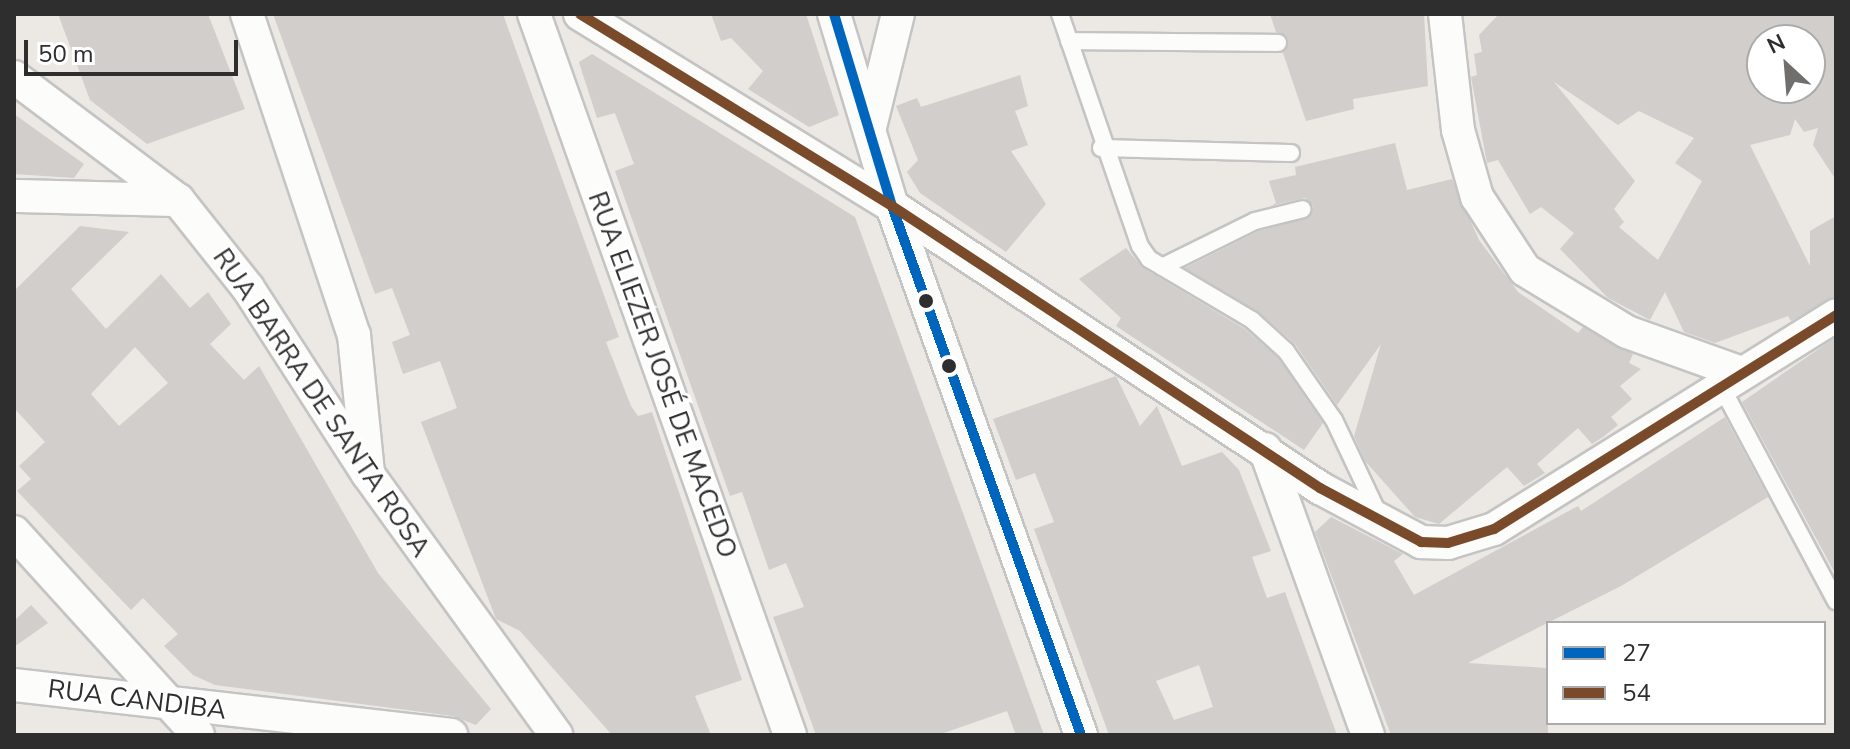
<!DOCTYPE html>
<meta charset="utf-8">
<style>
body{margin:0}
#map{position:relative;width:1850px;height:749px;overflow:hidden;background:#ece8e4;font-family:"Nunito Sans",sans-serif}
div>[style]{position:absolute}
.building>*{inset:0;background:#d1cecb}
.roads{filter:drop-shadow(2px 0 #c5c4c5) drop-shadow(-2px 0 #c5c4c5) drop-shadow(0 2px #c5c4c5) drop-shadow(0 -2px #c5c4c5)}
.lane>*{height:16px;margin:-8px;padding:0 8px;transform-origin:8px;border-radius:8px;background:#fcfcfb}
.street>*{height:32px;margin:-16px;padding:0 16px;transform-origin:16px;border-radius:16px;background:#fcfcfb}
.bus-1>*{height:10px;margin:-5px;padding:0 5px;transform-origin:5px;border-radius:5px;background:#0065bd}
.bus-2>*{height:10px;margin:-5px;padding:0 5px;transform-origin:5px;border-radius:5px;background:#7a4b2a}
.dots>*{width:22px;height:22px;translate:-50% -50%;box-sizing:border-box;border:4px solid #fff;border-radius:50%}
span{translate:-50% -50%;white-space:nowrap;text-align:center;line-height:1.15;-webkit-text-stroke:6px #fff;paint-order:stroke}
.street-label{font-size:26px;color:#2e2e2e}
.frame{position:absolute;inset:0;border:16px solid #2e2e2e;pointer-events:none}
.legend{position:absolute;left:1546px;top:621px;width:280px;height:104px;box-sizing:border-box;background:#fff;border:2px solid #ababab;margin:0;padding:10px 14px;list-style:none;font-size:24px;color:#2e2e2e}
.legend li{display:flex;align-items:center;gap:16px;height:40px}
.legend b{width:40px;border:2px solid #ababab}
.north{position:absolute;left:1746px;top:24px;width:80px;height:80px;box-sizing:border-box;background:#fff;border:2px solid #ababab;border-radius:50%;rotate:334deg;font-size:22px;font-weight:700;line-height:32px;text-align:center;color:#2e2e2e}
.north::after{content:'';display:block;margin:auto;width:28px;height:36px;background:#706f6e;clip-path:polygon(50% 0,100% 100%,50% 72%,0 100%)}
.scale{position:absolute;left:24px;top:40px;width:214px;height:36px;box-sizing:border-box;border:4px solid #2e2e2e;border-top:0;padding-left:10px;font-size:24px;line-height:28px;white-space:nowrap;color:#2e2e2e;-webkit-text-stroke:6px #fff;paint-order:stroke}
</style>
<div id="map">
<div class="building">
<div style="clip-path:polygon(58px 14px,208px 14px,245px 109px,147px 144px,90px 100px)"></div>
<div style="clip-path:polygon(273px 14px,503px 14px,619px 337px,606px 342px,631px 406px,638px 416px,652px 412px,742px 680px,695px 696px,711px 735px,612px 735px,520px 631px,496px 619px,421px 422px,457px 408px,440px 361px,403px 374px,392px 342px,410px 335px,392px 288px,375px 294px)"></div>
<div style="clip-path:polygon(711px 14px,806px 14px,839px 115px,809px 127px,748px 89px,763px 71px,731px 38px,721px 41px)"></div>
<div style="clip-path:polygon(1270px 14px,1424px 14px,1428px 86px,1353px 99px,1354px 109px,1306px 121px,1283px 53px,1288px 38px,1276px 32px)"></div>
<div style="clip-path:polygon(evenodd,1499px 14px,1836px 14px,1836px 180px,1813px 145px,1818px 128px,1804px 132px,1795px 119px,1790px 135px,1750px 145px,1810px 266px,1810px 231px,1836px 216px,1836px 296px,1791px 321px,1788px 316px,1715px 343px,1684px 332px,1665px 292px,1650px 320px,1608px 298px,1560px 249px,1574px 233px,1541px 207px,1530px 214px,1498px 160px,1487px 163px,1471px 77px,1477px 75px,1474px 54px,1482px 52px,1479px 35px,1499px 14px,1762px 40px,1810px 40px,1810px 88px,1762px 88px,1762px 40px,1499px 14px,1554px 82px,1618px 125px,1639px 111px,1694px 138px,1675px 163px,1702px 181px,1658px 260px,1619px 227px,1624px 222px,1614px 209px,1635px 181px,1554px 82px)"></div>
<div style="clip-path:polygon(592px 54px,855px 217px,1044px 735px,1016px 735px,1007px 711px,938px 735px,816px 735px,773px 617px,804px 607px,786px 563px,769px 570px,742px 492px,730px 496px,615px 171px,634px 164px,615px 113px,597px 118px,583px 75px,579px 62px)"></div>
<div style="clip-path:polygon(1020px 75px,1028px 106px,1015px 111px,1028px 145px,1011px 151px,1046px 204px,1006px 252px,920px 193px,907px 172px,918px 160px,896px 106px,917px 98px,921px 107px)"></div>
<div style="clip-path:polygon(14px 114px,84px 164px,74px 178px,14px 174px)"></div>
<div style="clip-path:polygon(1395px 143px,1407px 190px,1452px 179px,1479px 240px,1518px 292px,1578px 333px,1583px 327px,1633px 354px,1629px 363px,1641px 369px,1620px 386px,1632px 399px,1611px 417px,1618px 425px,1603px 437px,1592px 444px,1578px 428px,1537px 464px,1545px 473px,1524px 486px,1507px 467px,1439px 524px,1415px 517px,1365px 461px,1354px 436px,1381px 344px,1337px 405px,1295px 344px,1259px 312px,1185px 268px,1259px 231px,1311px 216px,1313px 206px,1305px 198px,1270px 206px,1276px 203px,1269px 181px,1296px 175px,1295px 167px)"></div>
<div style="clip-path:polygon(evenodd,80px 226px,129px 232px,71px 289px,106px 329px,161px 274px,190px 308px,208px 292px,231px 324px,210px 344px,244px 380px,259px 366px,378px 573px,491px 709px,476px 725px,453px 716px,215px 685px,193px 675px,164px 646px,178px 634px,143px 598px,131px 610px,17px 491px,31px 479px,19px 466px,45px 442px,14px 408px,14px 291px,80px 226px,135px 347px,168px 383px,119px 426px,91px 394px,135px 347px)"></div>
<div style="clip-path:polygon(1126px 248px,1143px 268px,1245px 329px,1278px 358px,1323px 423px,1304px 450px,1116px 326px,1121px 318px,1079px 279px)"></div>
<div style="clip-path:polygon(1836px 337px,1836px 575px,1742px 402px)"></div>
<div style="clip-path:polygon(evenodd,1116px 376px,1140px 426px,1157px 406px,1182px 466px,1222px 452px,1239px 470px,1271px 551px,1252px 557px,1267px 598px,1285px 592px,1337px 735px,1109px 735px,1034px 529px,1054px 522px,1035px 473px,1016px 480px,993px 419px,1116px 376px,1199px 665px,1213px 707px,1174px 720px,1156px 681px,1199px 665px)"></div>
<div style="clip-path:polygon(1725px 417px,1768px 497px,1621px 586px,1468px 663px,1547px 668px,1548px 735px,1391px 735px,1315px 532px,1331px 517px,1403px 554px,1394px 561px,1414px 595px,1578px 506px,1581px 511px)"></div>
<div style="clip-path:polygon(31px 605px,48px 623px,14px 647px,14px 621px)"></div>
</div>
<div class="roads">
<div class="lane">
<div style="left:1060px;top:14px;width:245px;rotate:71deg"></div>
<div style="left:1140px;top:246px;width:16px;rotate:55deg"></div>
<div style="left:1149px;top:259px;width:120px;rotate:30.6deg"></div>
<div style="left:1252px;top:320px;width:46px;rotate:42.4deg"></div>
<div style="left:1286px;top:351px;width:84px;rotate:55.2deg"></div>
<div style="left:1334px;top:420px;width:103px;rotate:64.7deg"></div>
<div style="left:1069px;top:41px;width:209px;rotate:0.5deg"></div>
<div style="left:1101px;top:148px;width:190px;rotate:1.5deg"></div>
<div style="left:1162px;top:267px;width:104px;rotate:-26.3deg"></div>
<div style="left:1255px;top:221px;width:49px;rotate:-14deg"></div>
<div style="left:1721px;top:386px;width:244px;rotate:61.9deg"></div>
</div>
<div class="street">
<div style="left:247px;top:14px;width:338px;rotate:71.6deg"></div>
<div style="left:354px;top:335px;width:138px;rotate:84.2deg"></div>
<div style="left:534px;top:14px;width:765px;rotate:70.45deg"></div>
<div style="left:580px;top:14px;width:366px;rotate:31.6deg"></div>
<div style="left:892px;top:206px;width:513px;rotate:33.38deg"></div>
<div style="left:1320px;top:488px;width:115px;rotate:28.1deg"></div>
<div style="left:1421px;top:542px;width:27px;rotate:2deg"></div>
<div style="left:1448px;top:543px;width:48px;rotate:-16.9deg"></div>
<div style="left:1494px;top:529px;width:403px;rotate:-32deg"></div>
<div style="left:834px;top:14px;width:201px;rotate:73.2deg"></div>
<div style="left:892px;top:206px;width:562px;rotate:70.34deg"></div>
<div style="left:1445px;top:14px;width:117px;rotate:83.6deg"></div>
<div style="left:1458px;top:130px;width:70px;rotate:74.2deg"></div>
<div style="left:1477px;top:197px;width:87px;rotate:56.7deg"></div>
<div style="left:1525px;top:270px;width:119px;rotate:31.3deg"></div>
<div style="left:1627px;top:332px;width:119px;rotate:19.7deg"></div>
<div style="left:14px;top:77px;width:205px;rotate:36.9deg"></div>
<div style="left:178px;top:200px;width:112px;rotate:51.5deg"></div>
<div style="left:248px;top:288px;width:221px;rotate:57.2deg"></div>
<div style="left:368px;top:474px;width:322px;rotate:54.2deg"></div>
<div style="left:870px;top:127px;width:116px;rotate:-76.1deg"></div>
<div style="left:14px;top:196px;width:164px;rotate:1.4deg"></div>
<div style="left:1265px;top:449px;width:304px;rotate:70.2deg"></div>
<div style="left:14px;top:532px;width:274px;rotate:47.8deg"></div>
<div style="left:14px;top:685px;width:440px;rotate:6.5deg"></div>
</div>
</div>
<div class="bus-1">
<div style="left:834px;top:14px;width:201px;rotate:73.2deg"></div>
<div style="left:892px;top:206px;width:562px;rotate:70.34deg"></div>
</div>
<div class="bus-2">
<div style="left:580px;top:14px;width:366px;rotate:31.6deg"></div>
<div style="left:892px;top:206px;width:513px;rotate:33.38deg"></div>
<div style="left:1320px;top:488px;width:115px;rotate:28.1deg"></div>
<div style="left:1421px;top:542px;width:27px;rotate:2deg"></div>
<div style="left:1448px;top:543px;width:48px;rotate:-16.9deg"></div>
<div style="left:1494px;top:529px;width:403px;rotate:-32deg"></div>
</div>
<div class="dots">
<div style="left:926px;top:301px;background:#2e2e2e"></div>
<div style="left:949px;top:366px;background:#2e2e2e"></div>
</div>
<div class="street-label">
<span style="left:662px;top:375px;rotate:70deg">RUA ELIEZER JOSÉ DE MACEDO</span>
<span style="left:321px;top:403px;rotate:56deg">RUA BARRA DE SANTA ROSA</span>
<span style="left:137px;top:700px;rotate:7deg">RUA CANDIBA</span>
</div>
<div class="frame"></div>
<ul class="legend">
<li><b style="height:10px;background:#0065bd"></b>27</li>
<li><b style="height:10px;background:#7a4b2a"></b>54</li>
</ul>
<div class="north">N</div>
<div class="scale">50 m</div>
</div>
